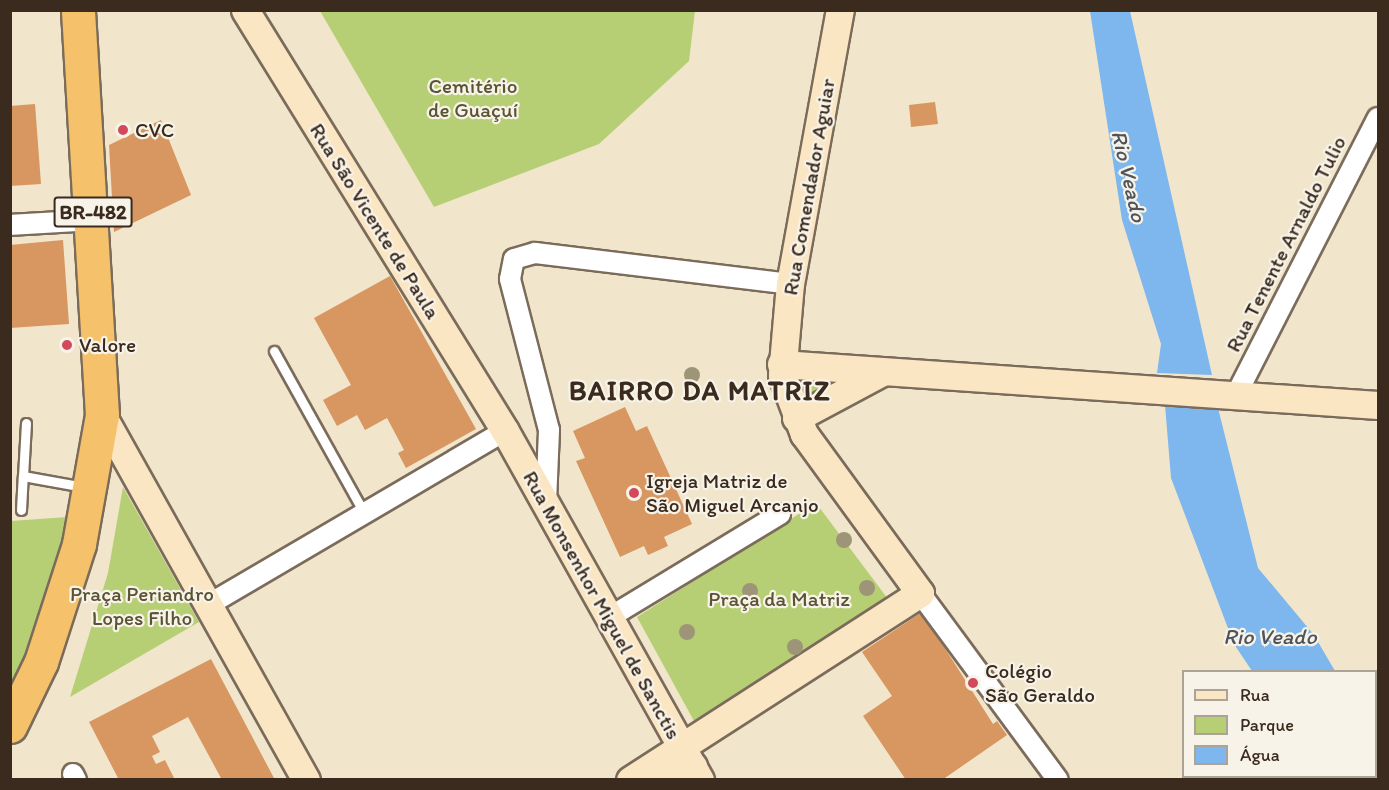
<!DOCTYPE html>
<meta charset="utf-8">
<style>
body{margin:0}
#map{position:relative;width:1389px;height:790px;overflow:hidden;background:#f1e5cb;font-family:Itim,sans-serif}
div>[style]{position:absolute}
.green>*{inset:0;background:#b6cf74}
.water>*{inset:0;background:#7db7ee}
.building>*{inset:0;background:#d89661}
.roads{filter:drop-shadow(2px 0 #7b6b5b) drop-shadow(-2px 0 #7b6b5b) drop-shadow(0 2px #7b6b5b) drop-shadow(0 -2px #7b6b5b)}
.lane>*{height:9px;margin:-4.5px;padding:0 4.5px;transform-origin:4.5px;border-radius:4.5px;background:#fff}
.street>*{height:20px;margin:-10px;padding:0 10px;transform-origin:10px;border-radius:10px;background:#fff}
.secondary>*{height:27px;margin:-13.5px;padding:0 13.5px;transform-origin:13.5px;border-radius:13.5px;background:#fbe6c4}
.highway>*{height:33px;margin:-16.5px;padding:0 16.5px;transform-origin:16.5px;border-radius:16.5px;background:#f5c16b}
.trees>*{width:16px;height:16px;margin:-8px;border-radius:50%;background:#9e9578}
.dots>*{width:16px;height:16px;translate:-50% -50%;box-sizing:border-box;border:3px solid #f7f3e8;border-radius:50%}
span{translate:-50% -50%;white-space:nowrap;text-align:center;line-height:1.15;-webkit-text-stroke:4.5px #f7f3e8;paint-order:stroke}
.shield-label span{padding:2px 4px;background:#f7f3e8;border:2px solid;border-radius:4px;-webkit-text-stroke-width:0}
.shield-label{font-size:20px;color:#3b2a1e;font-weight:700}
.park-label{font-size:21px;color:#5a5334}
.poi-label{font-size:21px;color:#3b2a1e}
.left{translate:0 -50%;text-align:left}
.street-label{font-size:21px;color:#3b2a1e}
.water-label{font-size:22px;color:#4f545c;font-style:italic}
.district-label{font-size:27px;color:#3b2a1e;font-weight:700;letter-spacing:1.5px}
.frame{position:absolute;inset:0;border:12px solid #3b2a1e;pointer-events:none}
.legend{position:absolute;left:1182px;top:670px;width:195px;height:108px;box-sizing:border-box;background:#f7f3e8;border:2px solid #aca397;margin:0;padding:8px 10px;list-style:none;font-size:18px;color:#3b2a1e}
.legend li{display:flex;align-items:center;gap:12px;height:30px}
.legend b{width:30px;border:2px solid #aca397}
</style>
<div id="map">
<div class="green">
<div style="clip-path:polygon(320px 11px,695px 11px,689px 61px,599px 144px,434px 207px)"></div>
<div style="clip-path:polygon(802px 378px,849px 379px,810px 404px)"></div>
<div style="clip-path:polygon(123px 487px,199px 622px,70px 697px,108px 573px)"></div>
<div style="clip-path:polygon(816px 503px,888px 599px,694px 721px,637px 617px)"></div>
<div style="clip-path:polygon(68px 517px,38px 623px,11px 690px,11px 521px)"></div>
</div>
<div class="water">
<div style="clip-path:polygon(1090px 11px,1130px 11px,1212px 375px,1157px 373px,1161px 344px,1122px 220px)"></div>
<div style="clip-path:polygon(1165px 405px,1218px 408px,1258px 568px,1314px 635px,1335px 671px,1252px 671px,1234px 644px,1171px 478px)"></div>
<div style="clip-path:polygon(1376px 729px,1378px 779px,1360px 779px,1356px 777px,1376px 776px)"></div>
</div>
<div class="building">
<div style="clip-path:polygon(935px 102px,938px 124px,911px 127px,909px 105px)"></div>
<div style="clip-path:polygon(35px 104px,41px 184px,10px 186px,10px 106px)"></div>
<div style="clip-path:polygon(161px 120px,191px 195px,114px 232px,109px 145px)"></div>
<div style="clip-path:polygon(63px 240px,69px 324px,10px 328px,10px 245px)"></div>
<div style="clip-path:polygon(390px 276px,476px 429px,406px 468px,398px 453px,404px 450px,387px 418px,365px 430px,357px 415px,337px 426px,323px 400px,351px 385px,314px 318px)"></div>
<div style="clip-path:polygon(625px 407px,636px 431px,647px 426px,692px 524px,664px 537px,668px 546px,648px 555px,644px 546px,620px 557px,576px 461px,585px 458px,573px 431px)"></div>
<div style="clip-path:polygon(922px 612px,993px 724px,997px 721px,1007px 735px,942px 780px,906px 780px,863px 716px,892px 696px,862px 652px)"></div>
<div style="clip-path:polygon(211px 659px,275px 780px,222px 780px,188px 717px,152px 736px,160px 752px,152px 756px,156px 764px,165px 760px,175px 780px,119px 780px,89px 722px)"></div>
</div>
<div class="roads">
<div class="lane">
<div style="left:274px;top:351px;width:185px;rotate:60.9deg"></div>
<div style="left:26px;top:423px;width:53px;rotate:93.2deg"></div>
<div style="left:23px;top:476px;width:62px;rotate:10.2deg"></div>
<div style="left:21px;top:510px;width:34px;rotate:-87deg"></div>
</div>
<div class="street">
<div style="left:10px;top:225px;width:83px;rotate:-3.4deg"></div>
<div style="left:1237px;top:393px;width:309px;rotate:-62.9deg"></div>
<div style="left:546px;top:502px;width:72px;rotate:-87.6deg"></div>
<div style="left:549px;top:430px;width:156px;rotate:-104.5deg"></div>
<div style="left:510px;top:279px;width:20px;rotate:-79deg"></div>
<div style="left:514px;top:259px;width:22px;rotate:-16deg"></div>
<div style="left:535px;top:253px;width:257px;rotate:6.9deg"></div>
<div style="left:920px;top:593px;width:232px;rotate:53.6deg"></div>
<div style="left:208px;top:605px;width:344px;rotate:-30.4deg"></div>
<div style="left:610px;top:617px;width:199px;rotate:-31.2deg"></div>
<div style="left:73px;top:774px;width:7px;rotate:63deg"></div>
</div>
<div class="secondary">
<div style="left:245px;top:10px;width:495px;rotate:58.3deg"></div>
<div style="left:505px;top:431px;width:400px;rotate:60.8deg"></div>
<div style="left:781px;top:364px;width:598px;rotate:3.93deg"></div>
<div style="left:102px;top:415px;width:418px;rotate:60.8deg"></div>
<div style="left:796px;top:418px;width:98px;rotate:-28.1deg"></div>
<div style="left:630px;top:780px;width:345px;rotate:-32.8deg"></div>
<div style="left:920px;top:593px;width:197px;rotate:-126.1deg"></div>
<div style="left:804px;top:434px;width:63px;rotate:-110.4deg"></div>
<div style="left:782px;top:375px;width:91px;rotate:-85deg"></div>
<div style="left:790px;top:284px;width:279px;rotate:-79.7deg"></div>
<div style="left:670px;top:780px;width:27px;rotate:-31deg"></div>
</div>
<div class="highway">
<div style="left:10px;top:726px;width:71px;rotate:-64.2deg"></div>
<div style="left:41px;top:662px;width:124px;rotate:-72.1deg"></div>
<div style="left:79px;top:544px;width:131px;rotate:-79.9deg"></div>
<div style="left:102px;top:415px;width:406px;rotate:-93.4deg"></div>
</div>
</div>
<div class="trees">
<div style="left:692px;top:375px"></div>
<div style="left:844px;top:540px"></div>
<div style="left:867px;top:588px"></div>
<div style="left:750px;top:591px"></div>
<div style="left:687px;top:632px"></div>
<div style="left:795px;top:647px"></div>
</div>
<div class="dots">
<div style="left:123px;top:130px;background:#d1495b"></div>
<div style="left:67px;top:345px;background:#d1495b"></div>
<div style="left:634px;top:493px;background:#d1495b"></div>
<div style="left:973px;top:683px;background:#d1495b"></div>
</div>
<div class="shield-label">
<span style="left:93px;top:212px">BR-482</span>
</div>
<div class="park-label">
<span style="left:473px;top:98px">Cemitério<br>de Guaçuí</span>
<span style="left:142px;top:606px">Praça Periandro<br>Lopes Filho</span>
<span style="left:779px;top:599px">Praça da Matriz</span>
</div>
<div class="poi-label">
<span class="left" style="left:135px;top:130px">CVC</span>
<span class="left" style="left:79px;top:345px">Valore</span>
<span class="left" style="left:646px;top:493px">Igreja Matriz de<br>São Miguel Arcanjo</span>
<span class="left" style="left:985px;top:683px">Colégio<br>São Geraldo</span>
</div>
<div class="street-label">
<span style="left:809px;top:187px;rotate:-80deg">Rua Comendador Aguiar</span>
<span style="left:375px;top:221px;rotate:58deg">Rua São Vicente de Paula</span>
<span style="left:1286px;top:244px;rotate:-63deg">Rua Tenente Arnaldo Tulio</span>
<span style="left:602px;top:605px;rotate:61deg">Rua Monsenhor Miguel de Sanctis</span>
</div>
<div class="water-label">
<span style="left:1129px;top:176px;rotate:77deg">Rio Veado</span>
<span style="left:1270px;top:637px">Rio Veado</span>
</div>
<div class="district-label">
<span style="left:700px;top:391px">BAIRRO DA MATRIZ</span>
</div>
<div class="frame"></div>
<ul class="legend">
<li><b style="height:8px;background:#fbe6c4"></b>Rua</li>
<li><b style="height:16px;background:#b6cf74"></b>Parque</li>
<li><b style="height:16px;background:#7db7ee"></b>Água</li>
</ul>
</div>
